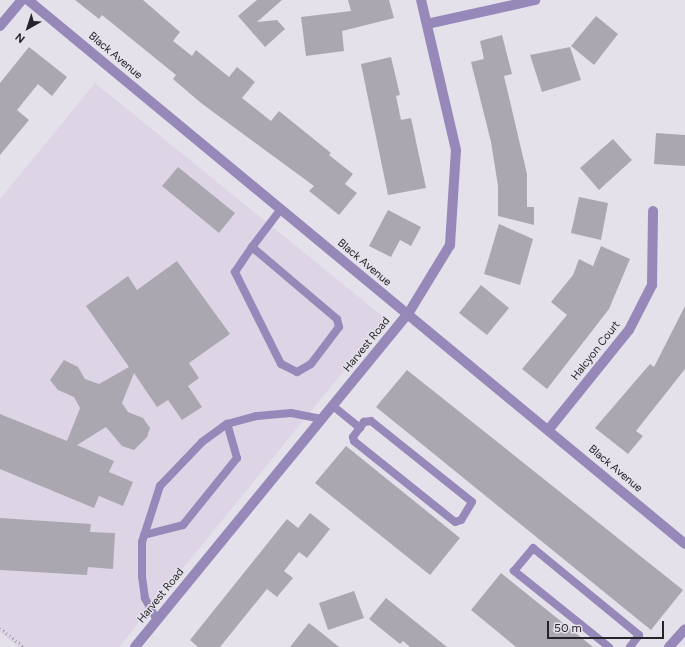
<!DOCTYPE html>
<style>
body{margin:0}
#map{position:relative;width:685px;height:647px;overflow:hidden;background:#e5e1eb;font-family:Figtree,sans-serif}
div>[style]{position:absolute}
.built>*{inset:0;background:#ddd5e6}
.building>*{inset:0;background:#aba7b0}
.path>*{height:2.5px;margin-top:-1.25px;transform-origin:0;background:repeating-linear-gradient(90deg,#a5a1a9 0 1px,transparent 0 4px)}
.service>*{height:8px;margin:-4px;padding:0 4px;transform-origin:4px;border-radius:4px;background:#9689b9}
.minor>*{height:10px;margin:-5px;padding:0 5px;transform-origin:5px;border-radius:5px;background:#9689b9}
span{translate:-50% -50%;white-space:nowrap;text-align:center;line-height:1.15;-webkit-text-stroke:3px #e5e1eb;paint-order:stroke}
.street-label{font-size:11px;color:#262428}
.north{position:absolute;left:8px;top:8px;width:40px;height:40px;-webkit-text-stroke:3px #e5e1eb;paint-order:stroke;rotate:219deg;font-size:11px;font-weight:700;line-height:16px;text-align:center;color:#262428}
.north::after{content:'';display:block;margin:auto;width:14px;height:18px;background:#262428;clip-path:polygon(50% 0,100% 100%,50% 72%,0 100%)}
.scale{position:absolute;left:547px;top:621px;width:117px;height:18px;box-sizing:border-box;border:2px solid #262428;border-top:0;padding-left:5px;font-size:12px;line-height:14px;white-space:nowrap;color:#262428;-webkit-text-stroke:3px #e5e1eb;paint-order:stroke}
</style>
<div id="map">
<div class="built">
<div style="clip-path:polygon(95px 83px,386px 319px,119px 647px,18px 647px,0 632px,0 199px)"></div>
</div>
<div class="building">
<div style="clip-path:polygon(75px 0,143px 0,180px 32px,173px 41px,192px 56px,196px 50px,229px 77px,237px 67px,255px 82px,242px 98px,271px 121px,279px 111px,331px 153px,329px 155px,353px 174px,345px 184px,357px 193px,339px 215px,309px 191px,314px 186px,201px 103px,173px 79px,176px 75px,102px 15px,99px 19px)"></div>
<div style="clip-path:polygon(257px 0,282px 0,257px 22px,277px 20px,285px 29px,265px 47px,238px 16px)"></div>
<div style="clip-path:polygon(348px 0,389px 0,394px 18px,342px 31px,344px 51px,306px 56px,301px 17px,351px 11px)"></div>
<div style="clip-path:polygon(596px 16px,618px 34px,594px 65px,571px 46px)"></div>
<div style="clip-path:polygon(502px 35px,512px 74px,504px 76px,527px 174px,527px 207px,534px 207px,534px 225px,498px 216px,498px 186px,491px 142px,471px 62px,484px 59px,480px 41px)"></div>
<div style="clip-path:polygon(29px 47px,67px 77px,52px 96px,38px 84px,17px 110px,29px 120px,0 155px,0 83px)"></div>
<div style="clip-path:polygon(570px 47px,581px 80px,542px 92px,530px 55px)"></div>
<div style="clip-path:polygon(391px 57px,400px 95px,396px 96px,401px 120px,411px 118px,426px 188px,388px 195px,361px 64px)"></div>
<div style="clip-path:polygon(656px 133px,685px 135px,685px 166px,654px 164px)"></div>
<div style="clip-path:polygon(613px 139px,632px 160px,599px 190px,580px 168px)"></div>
<div style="clip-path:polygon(178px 167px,235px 213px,219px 233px,162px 186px)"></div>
<div style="clip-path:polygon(579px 197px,608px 203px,601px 240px,571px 233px)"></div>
<div style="clip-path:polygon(388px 210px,421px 227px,411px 246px,400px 240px,391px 257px,369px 246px)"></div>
<div style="clip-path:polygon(499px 224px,533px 239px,520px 285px,484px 274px)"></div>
<div style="clip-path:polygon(601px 246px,630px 259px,609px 309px,547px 389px,522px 369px,567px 315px,551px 302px,573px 275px,579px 259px,593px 266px)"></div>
<div style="clip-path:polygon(177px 261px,230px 334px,189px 363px,199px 378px,188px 386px,202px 407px,182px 420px,168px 400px,157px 407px,134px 373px,122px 403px,128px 412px,143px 418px,150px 428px,147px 437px,134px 450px,122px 446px,106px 427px,77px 445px,114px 461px,109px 472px,133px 482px,123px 506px,99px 496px,94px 508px,0 469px,0 414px,67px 441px,80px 408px,74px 397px,58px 390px,50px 380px,64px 360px,78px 367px,85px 379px,99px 384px,129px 367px,86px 306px,128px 276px,137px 290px)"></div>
<div style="clip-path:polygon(481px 285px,509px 308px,487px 335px,459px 313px)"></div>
<div style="clip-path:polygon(685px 306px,685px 369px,636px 431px,643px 436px,628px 454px,595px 428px,650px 364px,654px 367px)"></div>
<div style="clip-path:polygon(407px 370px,683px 590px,651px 630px,376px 407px)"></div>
<div style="clip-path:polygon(346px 446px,460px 538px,430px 575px,315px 483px)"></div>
<div style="clip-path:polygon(310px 513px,330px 529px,307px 558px,299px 552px,284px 571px,293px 578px,277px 597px,267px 589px,220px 647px,198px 647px,190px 640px,287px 519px,298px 528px)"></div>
<div style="clip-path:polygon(0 518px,91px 524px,90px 532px,115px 533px,113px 569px,88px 567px,87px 575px,0 570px)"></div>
<div style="clip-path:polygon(501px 573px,593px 647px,516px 647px,471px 610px)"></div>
<div style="clip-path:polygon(354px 591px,364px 618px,328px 630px,319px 603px)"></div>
<div style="clip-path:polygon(386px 598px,422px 627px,447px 647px,410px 647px,403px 641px,400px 644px,369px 619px)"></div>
<div style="clip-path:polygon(309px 623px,318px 630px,339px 647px,290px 647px)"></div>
</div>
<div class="path">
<div style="left:0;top:628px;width:31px;rotate:38deg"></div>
</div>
<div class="service">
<div style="left:252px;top:247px;width:111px;rotate:40.3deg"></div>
<div style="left:337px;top:319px;width:8px;rotate:76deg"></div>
<div style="left:339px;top:327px;width:46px;rotate:127.1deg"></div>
<div style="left:311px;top:364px;width:16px;rotate:150deg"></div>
<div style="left:297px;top:372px;width:18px;rotate:-153deg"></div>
<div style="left:281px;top:364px;width:103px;rotate:-116.6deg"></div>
<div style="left:235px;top:272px;width:30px;rotate:-56deg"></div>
<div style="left:252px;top:247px;width:48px;rotate:-52.7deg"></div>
<div style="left:333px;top:406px;width:35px;rotate:39deg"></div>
<div style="left:371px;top:421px;width:129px;rotate:38.7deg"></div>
<div style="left:472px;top:502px;width:21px;rotate:121deg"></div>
<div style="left:461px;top:520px;width:6px;rotate:162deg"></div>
<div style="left:455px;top:522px;width:129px;rotate:-141.3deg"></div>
<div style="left:354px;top:441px;width:4px;rotate:-104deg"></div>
<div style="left:353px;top:437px;width:19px;rotate:-54deg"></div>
<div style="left:364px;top:422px;width:7px;rotate:-8deg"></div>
<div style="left:144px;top:535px;width:40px;rotate:-14.4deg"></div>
<div style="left:183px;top:525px;width:86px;rotate:-51.1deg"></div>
<div style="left:237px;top:458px;width:35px;rotate:-106deg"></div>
<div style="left:157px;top:620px;width:25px;rotate:-119deg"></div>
<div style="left:145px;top:598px;width:22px;rotate:-98deg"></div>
<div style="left:142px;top:576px;width:34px;rotate:-90deg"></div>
<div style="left:142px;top:542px;width:59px;rotate:-72.2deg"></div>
<div style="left:160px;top:486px;width:61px;rotate:-46.3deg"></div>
<div style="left:202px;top:442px;width:31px;rotate:-36deg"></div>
<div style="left:227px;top:424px;width:31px;rotate:-15deg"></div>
<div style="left:257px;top:416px;width:34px;rotate:-5deg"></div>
<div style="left:291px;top:413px;width:32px;rotate:11deg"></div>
<div style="left:609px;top:647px;width:122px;rotate:-141.3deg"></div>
<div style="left:514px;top:571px;width:30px;rotate:-50deg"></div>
<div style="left:533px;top:548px;width:137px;rotate:39.4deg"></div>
<div style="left:639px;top:635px;width:15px;rotate:127deg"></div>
</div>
<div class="minor">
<div style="left:28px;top:0;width:853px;rotate:39.62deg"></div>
<div style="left:427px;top:24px;width:111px;rotate:-12.5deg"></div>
<div style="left:0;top:26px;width:34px;rotate:-50deg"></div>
<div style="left:549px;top:429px;width:127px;rotate:-51.1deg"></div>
<div style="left:629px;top:330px;width:51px;rotate:-62.9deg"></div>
<div style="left:652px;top:285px;width:74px;rotate:-89.2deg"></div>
<div style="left:135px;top:647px;width:431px;rotate:-50.7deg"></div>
<div style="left:408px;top:314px;width:81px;rotate:-58.7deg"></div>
<div style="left:450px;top:245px;width:95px;rotate:-86.4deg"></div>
<div style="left:456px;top:150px;width:154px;rotate:-103.1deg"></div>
<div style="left:669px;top:647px;width:24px;rotate:-48deg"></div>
</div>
<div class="street-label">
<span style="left:115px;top:56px;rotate:40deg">Black Avenue</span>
<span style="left:364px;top:263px;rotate:40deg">Black Avenue</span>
<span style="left:367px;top:345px;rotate:-51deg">Harvest Road</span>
<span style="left:596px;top:351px;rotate:-52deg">Halcyon Court</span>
<span style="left:615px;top:469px;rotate:40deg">Black Avenue</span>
<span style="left:161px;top:596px;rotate:-51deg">Harvest Road</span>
</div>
<div class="north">N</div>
<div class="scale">50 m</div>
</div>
